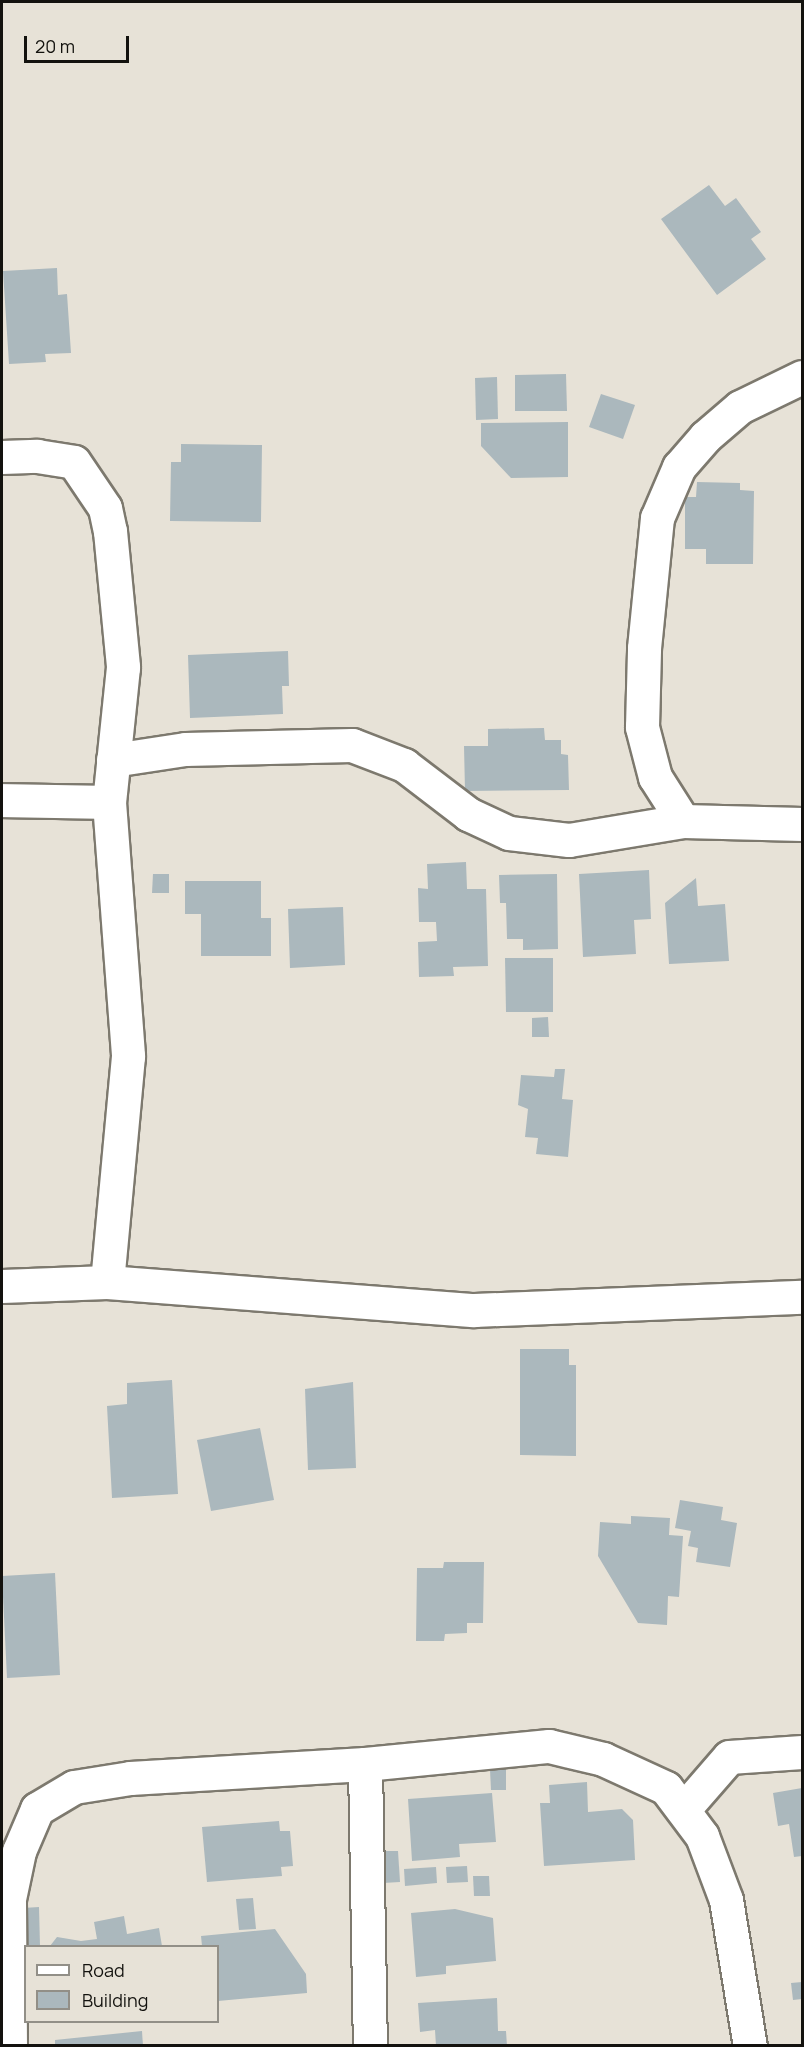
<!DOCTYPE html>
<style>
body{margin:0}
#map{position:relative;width:804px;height:2047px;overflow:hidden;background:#e7e2d7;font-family:Manrope,sans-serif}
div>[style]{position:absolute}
.building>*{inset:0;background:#abb8bd}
.roads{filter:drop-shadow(2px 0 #7d796e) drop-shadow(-2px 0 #7d796e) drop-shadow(0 2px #7d796e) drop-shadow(0 -2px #7d796e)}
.minor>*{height:33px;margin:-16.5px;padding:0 16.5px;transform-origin:16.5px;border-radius:16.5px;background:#fff}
span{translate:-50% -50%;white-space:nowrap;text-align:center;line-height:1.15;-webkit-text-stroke:4.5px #e7e2d7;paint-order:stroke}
.frame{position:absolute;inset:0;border:3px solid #13120e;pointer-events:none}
.legend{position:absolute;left:24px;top:1945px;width:195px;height:78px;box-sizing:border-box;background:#e7e2d7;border:2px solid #928f87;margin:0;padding:8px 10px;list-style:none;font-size:18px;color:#13120e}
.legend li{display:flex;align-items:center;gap:12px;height:30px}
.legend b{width:30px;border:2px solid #928f87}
.scale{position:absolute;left:24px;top:36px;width:105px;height:27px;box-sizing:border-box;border:3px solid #13120e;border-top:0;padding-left:8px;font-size:18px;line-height:21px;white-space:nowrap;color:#13120e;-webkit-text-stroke:4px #e7e2d7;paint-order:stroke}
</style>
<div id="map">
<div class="building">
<div style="clip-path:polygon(709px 185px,725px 206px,736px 198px,761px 232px,751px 239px,766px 259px,717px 295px,661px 219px)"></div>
<div style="clip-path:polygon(57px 268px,58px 295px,67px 294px,71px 353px,45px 354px,46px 362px,9px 364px,3px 271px)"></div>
<div style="clip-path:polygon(566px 374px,567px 411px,515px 411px,515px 375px)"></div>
<div style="clip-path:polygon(497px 377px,498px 419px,476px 420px,475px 378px)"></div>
<div style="clip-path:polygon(601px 394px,635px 405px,623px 439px,589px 427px)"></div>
<div style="clip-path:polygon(568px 422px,568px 477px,511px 478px,481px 446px,481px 423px)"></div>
<div style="clip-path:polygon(181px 444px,262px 445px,261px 522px,170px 521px,171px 462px,181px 462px)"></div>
<div style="clip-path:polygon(697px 482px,740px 483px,740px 490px,754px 491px,753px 564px,706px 564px,706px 549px,685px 549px,685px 497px,696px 497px)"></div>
<div style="clip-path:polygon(288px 651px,289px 686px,282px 686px,283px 714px,190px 718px,188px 655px)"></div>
<div style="clip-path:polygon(544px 728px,545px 740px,561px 740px,561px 754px,568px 755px,569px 790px,465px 791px,464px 746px,488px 746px,488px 729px)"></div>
<div style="clip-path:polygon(466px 862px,467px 889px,486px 889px,488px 966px,453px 967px,454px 976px,419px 977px,418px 942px,437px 941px,436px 922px,419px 922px,418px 888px,428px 889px,427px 864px)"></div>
<div style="clip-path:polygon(649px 870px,651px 919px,634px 920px,636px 954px,583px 957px,579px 874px)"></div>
<div style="clip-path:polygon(153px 874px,169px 874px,169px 893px,152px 893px)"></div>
<div style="clip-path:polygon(557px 874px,558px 949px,523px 950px,523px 939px,507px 939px,506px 903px,500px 903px,499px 875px)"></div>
<div style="clip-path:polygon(696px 878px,698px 906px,725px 904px,729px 961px,669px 964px,665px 903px)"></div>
<div style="clip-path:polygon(185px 881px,261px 881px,261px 918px,271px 918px,271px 956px,201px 956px,201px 914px,185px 914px)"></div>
<div style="clip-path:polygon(343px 907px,345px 965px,290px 968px,288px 909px)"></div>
<div style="clip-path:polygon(505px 958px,553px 958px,553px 1012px,506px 1012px)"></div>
<div style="clip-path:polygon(548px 1017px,549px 1037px,532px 1037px,532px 1018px)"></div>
<div style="clip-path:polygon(555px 1069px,565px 1069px,562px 1099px,573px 1100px,568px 1157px,536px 1154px,538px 1138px,525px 1137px,528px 1109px,518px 1105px,521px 1075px,554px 1077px)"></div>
<div style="clip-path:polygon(520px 1349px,569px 1349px,569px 1365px,576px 1365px,576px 1456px,520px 1455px)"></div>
<div style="clip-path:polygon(172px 1380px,178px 1494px,112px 1498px,107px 1406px,127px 1404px,127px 1383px)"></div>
<div style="clip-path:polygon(353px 1382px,356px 1468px,308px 1470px,305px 1389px)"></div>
<div style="clip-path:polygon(260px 1428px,274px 1500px,211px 1511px,197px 1440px)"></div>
<div style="clip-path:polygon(680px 1500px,723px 1507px,721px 1520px,737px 1523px,730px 1567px,696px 1562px,698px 1548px,688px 1546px,691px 1531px,675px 1528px)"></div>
<div style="clip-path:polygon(631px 1516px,670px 1518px,669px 1535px,683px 1536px,679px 1597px,668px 1596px,667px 1625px,638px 1623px,598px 1556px,600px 1522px,631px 1524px)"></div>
<div style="clip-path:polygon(444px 1562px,484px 1562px,483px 1623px,467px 1623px,467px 1633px,445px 1634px,444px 1641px,416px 1641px,417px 1568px,443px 1568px)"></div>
<div style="clip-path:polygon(55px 1573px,60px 1675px,7px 1678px,2px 1576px)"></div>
<div style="clip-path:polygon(490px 1769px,506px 1769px,506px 1790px,491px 1790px)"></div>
<div style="clip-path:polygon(587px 1782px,588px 1812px,622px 1809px,633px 1820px,635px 1860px,544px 1866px,540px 1803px,550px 1803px,549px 1785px)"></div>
<div style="clip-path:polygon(802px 1788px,802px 1856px,794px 1857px,789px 1824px,778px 1826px,773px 1793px)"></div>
<div style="clip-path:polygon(492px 1793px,496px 1842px,459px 1844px,460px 1857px,412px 1861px,408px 1799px)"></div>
<div style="clip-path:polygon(279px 1821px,280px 1831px,290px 1831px,293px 1866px,281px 1867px,282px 1876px,207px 1882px,202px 1827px)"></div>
<div style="clip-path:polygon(382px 1851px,398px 1851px,400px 1882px,383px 1883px)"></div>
<div style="clip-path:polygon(467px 1866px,468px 1882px,447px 1883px,446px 1867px)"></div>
<div style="clip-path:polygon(436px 1867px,437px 1883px,405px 1886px,404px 1869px)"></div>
<div style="clip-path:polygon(473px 1876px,489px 1876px,490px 1896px,474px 1896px)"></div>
<div style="clip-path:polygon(253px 1898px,256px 1929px,239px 1930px,236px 1899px)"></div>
<div style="clip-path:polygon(39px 1907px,40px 1946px,24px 1946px,23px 1908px)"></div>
<div style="clip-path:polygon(455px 1909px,493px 1918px,496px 1961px,446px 1966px,446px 1974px,416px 1977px,411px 1913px)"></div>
<div style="clip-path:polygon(124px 1916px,127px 1934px,159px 1928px,162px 1946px,50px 1946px,57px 1937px,81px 1941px,97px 1939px,94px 1922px)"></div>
<div style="clip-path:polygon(275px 1929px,306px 1974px,307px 1993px,218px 2001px,218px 1946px,202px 1946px,201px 1936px)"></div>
<div style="clip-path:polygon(802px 1982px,802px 1999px,793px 2000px,791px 1983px)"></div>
<div style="clip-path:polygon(497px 1998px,498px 2031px,506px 2031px,507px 2046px,436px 2046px,435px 2030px,420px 2032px,418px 2003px)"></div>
<div style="clip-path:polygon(142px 2031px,143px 2046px,55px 2046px,55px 2040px)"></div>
</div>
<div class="roads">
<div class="minor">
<div style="left:2px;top:457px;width:35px;rotate:-2deg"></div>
<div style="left:37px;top:456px;width:37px;rotate:9deg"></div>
<div style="left:74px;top:462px;width:55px;rotate:56deg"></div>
<div style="left:105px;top:508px;width:24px;rotate:78deg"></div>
<div style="left:110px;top:531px;width:137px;rotate:84.5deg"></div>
<div style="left:123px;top:667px;width:136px;rotate:95.9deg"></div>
<div style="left:109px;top:802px;width:255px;rotate:85.7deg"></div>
<div style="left:128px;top:1056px;width:227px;rotate:95.3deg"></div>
<div style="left:113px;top:760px;width:73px;rotate:-8.7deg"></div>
<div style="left:185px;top:749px;width:167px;rotate:-1.4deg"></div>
<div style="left:352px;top:745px;width:56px;rotate:21deg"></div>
<div style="left:404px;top:765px;width:81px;rotate:37.4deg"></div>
<div style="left:468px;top:814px;width:45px;rotate:24.9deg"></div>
<div style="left:509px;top:833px;width:60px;rotate:6.7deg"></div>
<div style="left:569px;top:840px;width:116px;rotate:-9.5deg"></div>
<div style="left:683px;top:821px;width:119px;rotate:1.4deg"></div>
<div style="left:2px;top:800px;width:107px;rotate:1.1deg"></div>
<div style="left:683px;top:821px;width:52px;rotate:-122.5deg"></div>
<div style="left:655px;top:777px;width:52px;rotate:-104.6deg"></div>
<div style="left:642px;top:727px;width:79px;rotate:-88.5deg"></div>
<div style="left:644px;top:648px;width:131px;rotate:-84.3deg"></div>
<div style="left:657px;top:518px;width:56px;rotate:-66.7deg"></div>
<div style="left:679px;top:467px;width:40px;rotate:-49deg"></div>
<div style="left:705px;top:437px;width:46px;rotate:-40.6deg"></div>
<div style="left:740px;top:407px;width:69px;rotate:-25.8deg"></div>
<div style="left:2px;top:1286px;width:105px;rotate:-2.2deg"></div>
<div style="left:107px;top:1282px;width:368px;rotate:4.4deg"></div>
<div style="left:474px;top:1310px;width:328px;rotate:-2.3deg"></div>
<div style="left:365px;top:1764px;width:282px;rotate:89deg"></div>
<div style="left:683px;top:1810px;width:70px;rotate:-49deg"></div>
<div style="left:729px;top:1757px;width:73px;rotate:-3.9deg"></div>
<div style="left:10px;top:2046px;width:147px;rotate:-90.4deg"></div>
<div style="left:9px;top:1899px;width:49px;rotate:-78.2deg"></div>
<div style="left:19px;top:1851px;width:46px;rotate:-66.8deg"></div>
<div style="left:37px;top:1809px;width:43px;rotate:-30.7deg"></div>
<div style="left:74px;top:1787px;width:57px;rotate:-9.1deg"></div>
<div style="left:130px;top:1778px;width:235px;rotate:-3.4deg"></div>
<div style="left:365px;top:1764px;width:185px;rotate:-5.6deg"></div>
<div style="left:549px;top:1746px;width:56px;rotate:13.5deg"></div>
<div style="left:603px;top:1759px;width:69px;rotate:24.7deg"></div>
<div style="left:666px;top:1788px;width:60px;rotate:53.1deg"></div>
<div style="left:702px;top:1836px;width:68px;rotate:69.4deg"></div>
<div style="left:726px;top:1900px;width:148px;rotate:80.7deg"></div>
</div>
</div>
<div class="frame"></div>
<ul class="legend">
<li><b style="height:8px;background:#fff"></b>Road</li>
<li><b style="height:16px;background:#abb8bd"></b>Building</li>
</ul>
<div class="scale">20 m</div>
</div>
